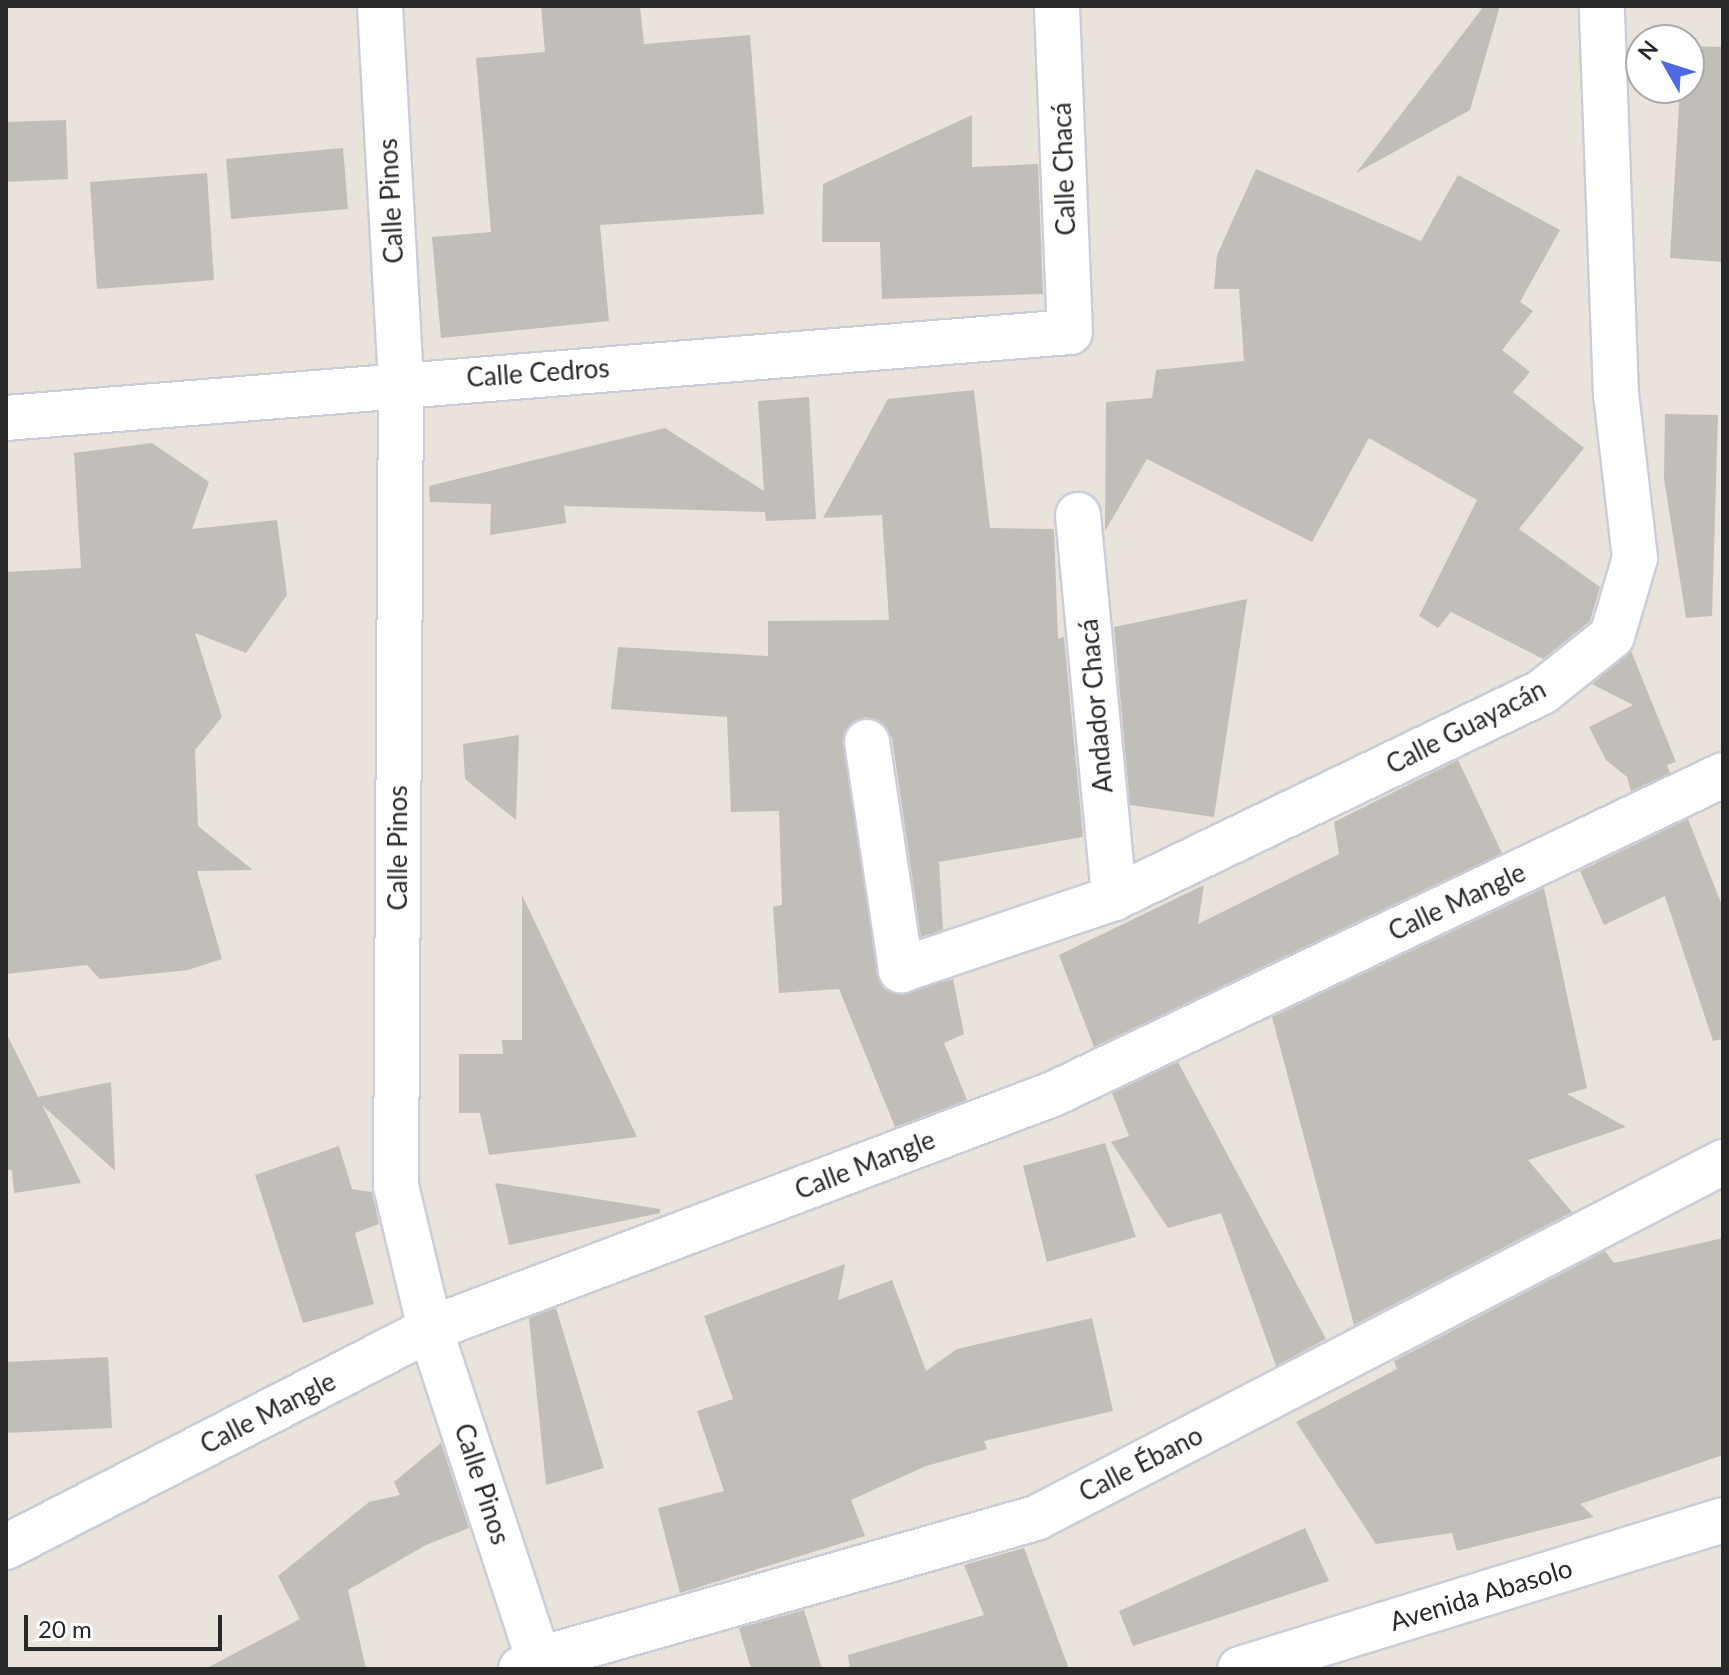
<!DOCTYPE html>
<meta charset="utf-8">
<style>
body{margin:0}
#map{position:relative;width:1729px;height:1675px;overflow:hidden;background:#e9e3db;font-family:Lato,sans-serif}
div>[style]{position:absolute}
.building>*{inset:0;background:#c1bdb8}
.roads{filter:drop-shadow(2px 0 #cacdd8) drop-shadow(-2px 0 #cacdd8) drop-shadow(0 2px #cacdd8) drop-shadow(0 -2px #cacdd8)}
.street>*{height:44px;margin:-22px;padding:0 22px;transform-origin:22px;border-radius:22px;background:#fff}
span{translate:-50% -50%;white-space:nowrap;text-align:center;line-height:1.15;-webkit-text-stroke:6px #fff;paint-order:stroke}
.street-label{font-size:26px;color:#282828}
.frame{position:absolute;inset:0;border:8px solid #282828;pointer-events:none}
.north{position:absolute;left:1625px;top:24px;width:80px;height:80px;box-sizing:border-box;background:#fff;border:2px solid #a9a9a9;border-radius:50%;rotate:309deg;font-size:22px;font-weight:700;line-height:32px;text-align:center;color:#282828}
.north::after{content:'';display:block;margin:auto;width:28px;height:36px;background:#4c6ae5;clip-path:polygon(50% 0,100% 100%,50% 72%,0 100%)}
.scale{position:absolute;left:24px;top:1615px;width:198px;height:36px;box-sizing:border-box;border:4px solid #282828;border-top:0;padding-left:10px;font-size:24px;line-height:28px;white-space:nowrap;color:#282828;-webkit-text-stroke:6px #fff;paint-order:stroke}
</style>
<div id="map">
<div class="building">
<div style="clip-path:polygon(541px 6px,640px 6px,644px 44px,750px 35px,764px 214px,600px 225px,609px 321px,441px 338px,432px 237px,491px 232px,476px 58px,545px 52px)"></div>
<div style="clip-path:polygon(1484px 6px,1500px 6px,1470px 110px,1356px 173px)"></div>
<div style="clip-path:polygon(1689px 46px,1723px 47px,1723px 262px,1670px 258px,1680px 88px,1689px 88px)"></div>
<div style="clip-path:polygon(972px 115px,972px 167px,1038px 164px,1043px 294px,882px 299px,880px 242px,822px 242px,823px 184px)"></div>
<div style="clip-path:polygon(66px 120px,68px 179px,6px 182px,6px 122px)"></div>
<div style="clip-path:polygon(343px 148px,348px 209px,231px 219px,226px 159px)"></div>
<div style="clip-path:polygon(1256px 169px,1421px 241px,1458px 175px,1560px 230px,1520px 302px,1533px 311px,1502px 350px,1530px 372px,1513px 392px,1584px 448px,1519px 529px,1600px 587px,1590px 621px,1543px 659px,1451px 612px,1438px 628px,1419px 616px,1477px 500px,1369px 438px,1312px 542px,1147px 459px,1105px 531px,1106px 402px,1152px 398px,1156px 370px,1244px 361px,1239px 289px,1214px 289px,1217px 255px)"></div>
<div style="clip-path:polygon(207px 173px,214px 280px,97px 289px,90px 182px)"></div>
<div style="clip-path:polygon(974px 390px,990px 528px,1054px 529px,1058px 639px,1064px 637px,1083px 837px,939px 862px,943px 930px,921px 937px,892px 738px,877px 719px,864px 717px,844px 732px,877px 975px,883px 987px,896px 994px,953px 979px,964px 1034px,944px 1043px,967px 1100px,895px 1127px,839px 989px,779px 993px,773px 907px,782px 905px,779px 811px,731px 812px,727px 717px,611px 709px,618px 647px,768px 656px,768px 621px,889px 620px,882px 515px,823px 518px,888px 399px)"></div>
<div style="clip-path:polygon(809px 397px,816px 519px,766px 521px,765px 512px,564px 506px,566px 523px,490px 535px,491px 504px,430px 502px,429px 486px,665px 428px,764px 491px,758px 401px)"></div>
<div style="clip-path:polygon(1665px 414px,1718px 415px,1712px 616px,1686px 618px,1664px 478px)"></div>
<div style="clip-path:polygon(152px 443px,209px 482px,192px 529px,277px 520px,287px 595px,246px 653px,195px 633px,222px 717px,195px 750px,198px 826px,253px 870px,197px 871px,222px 959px,188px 970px,100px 979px,87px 965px,6px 974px,6px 572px,81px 568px,74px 453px)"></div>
<div style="clip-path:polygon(1247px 599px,1214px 817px,1130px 805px,1114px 627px)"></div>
<div style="clip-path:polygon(1631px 651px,1676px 762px,1667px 765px,1670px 773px,1631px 791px,1627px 777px,1606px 760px,1589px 727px,1633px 705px,1592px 684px)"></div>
<div style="clip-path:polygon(519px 735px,516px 820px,465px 779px,463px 744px)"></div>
<div style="clip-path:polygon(1458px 760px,1502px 853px,1094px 1047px,1059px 955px,1204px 885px,1198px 924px,1339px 854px,1334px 822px)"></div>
<div style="clip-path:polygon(1688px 819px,1723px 908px,1723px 1039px,1713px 1041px,1665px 896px,1604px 925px,1580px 871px)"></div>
<div style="clip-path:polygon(1544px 888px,1587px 1088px,1567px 1094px,1626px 1127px,1528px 1160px,1572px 1212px,1354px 1325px,1272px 1017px)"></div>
<div style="clip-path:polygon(522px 895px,637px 1137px,489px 1155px,480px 1113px,459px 1113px,459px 1054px,503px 1054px,502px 1040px,522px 1040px)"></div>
<div style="clip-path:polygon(6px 1033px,38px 1097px,111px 1082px,115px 1171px,42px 1105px,81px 1183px,14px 1193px,12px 1170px,6px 1170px)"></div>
<div style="clip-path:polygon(1178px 1062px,1326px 1339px,1276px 1366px,1221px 1213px,1168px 1228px,1111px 1142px,1129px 1136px,1112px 1093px)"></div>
<div style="clip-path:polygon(1105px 1143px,1136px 1237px,1047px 1262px,1023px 1166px)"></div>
<div style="clip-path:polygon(339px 1146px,352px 1189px,372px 1192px,379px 1224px,355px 1233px,374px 1304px,303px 1323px,255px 1175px)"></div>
<div style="clip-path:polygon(495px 1183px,660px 1209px,660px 1213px,509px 1245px)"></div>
<div style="clip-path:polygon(1723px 1238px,1723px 1455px,1580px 1504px,1594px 1517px,1457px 1551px,1452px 1533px,1376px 1544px,1296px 1422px,1397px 1369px,1394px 1361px,1605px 1251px,1614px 1263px)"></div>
<div style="clip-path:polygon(845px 1264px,838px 1300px,892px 1280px,926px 1371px,957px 1349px,1092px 1318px,1113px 1411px,984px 1441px,987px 1449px,926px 1466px,851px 1500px,865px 1536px,680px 1593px,658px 1508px,724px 1491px,697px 1411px,733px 1399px,704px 1316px)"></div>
<div style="clip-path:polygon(556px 1308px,604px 1468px,546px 1485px,529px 1318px)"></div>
<div style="clip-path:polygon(108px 1357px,112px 1428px,6px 1433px,6px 1362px)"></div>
<div style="clip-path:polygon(441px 1443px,469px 1528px,426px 1545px,348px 1590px,366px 1669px,205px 1669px,300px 1619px,278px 1576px,369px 1502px,400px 1495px,394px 1482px)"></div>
<div style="clip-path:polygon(1305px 1528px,1329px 1581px,1133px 1646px,1119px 1611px)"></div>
<div style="clip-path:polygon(1024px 1548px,1069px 1669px,850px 1669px,848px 1655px,984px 1615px,964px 1565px)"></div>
<div style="clip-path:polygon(804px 1610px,822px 1669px,751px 1669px,739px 1628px)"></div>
</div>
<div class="roads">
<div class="street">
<div style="left:380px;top:6px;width:379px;rotate:86.8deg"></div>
<div style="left:401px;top:384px;width:802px;rotate:90.36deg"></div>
<div style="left:396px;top:1186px;width:147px;rotate:76.6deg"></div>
<div style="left:430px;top:1329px;width:358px;rotate:71.8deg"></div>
<div style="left:6px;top:418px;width:1067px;rotate:-4.62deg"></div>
<div style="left:1070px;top:332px;width:326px;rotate:-92.3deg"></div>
<div style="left:1078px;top:515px;width:385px;rotate:84.6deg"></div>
<div style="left:867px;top:742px;width:231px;rotate:81.5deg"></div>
<div style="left:901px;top:970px;width:225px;rotate:-18.7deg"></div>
<div style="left:1114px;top:898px;width:475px;rotate:-25.7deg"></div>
<div style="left:1542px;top:692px;width:90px;rotate:-38.7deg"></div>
<div style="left:1612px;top:636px;width:81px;rotate:-73.6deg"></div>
<div style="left:1635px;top:558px;width:164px;rotate:-96.6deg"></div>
<div style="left:1616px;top:395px;width:389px;rotate:-92.1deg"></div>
<div style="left:6px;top:1547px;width:477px;rotate:-27.2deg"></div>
<div style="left:430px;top:1329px;width:666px;rotate:-20.67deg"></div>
<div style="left:1053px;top:1094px;width:742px;rotate:-25.46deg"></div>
<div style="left:521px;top:1669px;width:21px;rotate:-28deg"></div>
<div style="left:540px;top:1659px;width:516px;rotate:-15.87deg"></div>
<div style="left:1036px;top:1518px;width:774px;rotate:-27.39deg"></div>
<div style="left:1240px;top:1669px;width:505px;rotate:-17.14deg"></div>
</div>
</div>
<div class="street-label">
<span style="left:1064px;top:169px;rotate:-92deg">Calle Chacá</span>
<span style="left:391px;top:201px;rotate:-93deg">Calle Pinos</span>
<span style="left:538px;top:373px;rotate:-4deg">Calle Cedros</span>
<span style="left:1096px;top:706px;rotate:-95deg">Andador Chacá</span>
<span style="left:1466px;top:727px;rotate:-27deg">Calle Guayacán</span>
<span style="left:398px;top:848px;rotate:-90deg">Calle Pinos</span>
<span style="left:1457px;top:902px;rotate:-25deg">Calle Mangle</span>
<span style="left:865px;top:1165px;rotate:-21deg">Calle Mangle</span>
<span style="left:268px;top:1413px;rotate:-27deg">Calle Mangle</span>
<span style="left:1141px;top:1464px;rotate:-27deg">Calle Ébano</span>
<span style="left:482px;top:1484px;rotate:72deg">Calle Pinos</span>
<span style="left:1481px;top:1595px;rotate:-17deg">Avenida Abasolo</span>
</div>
<div class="frame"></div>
<div class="north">N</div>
<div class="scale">20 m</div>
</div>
